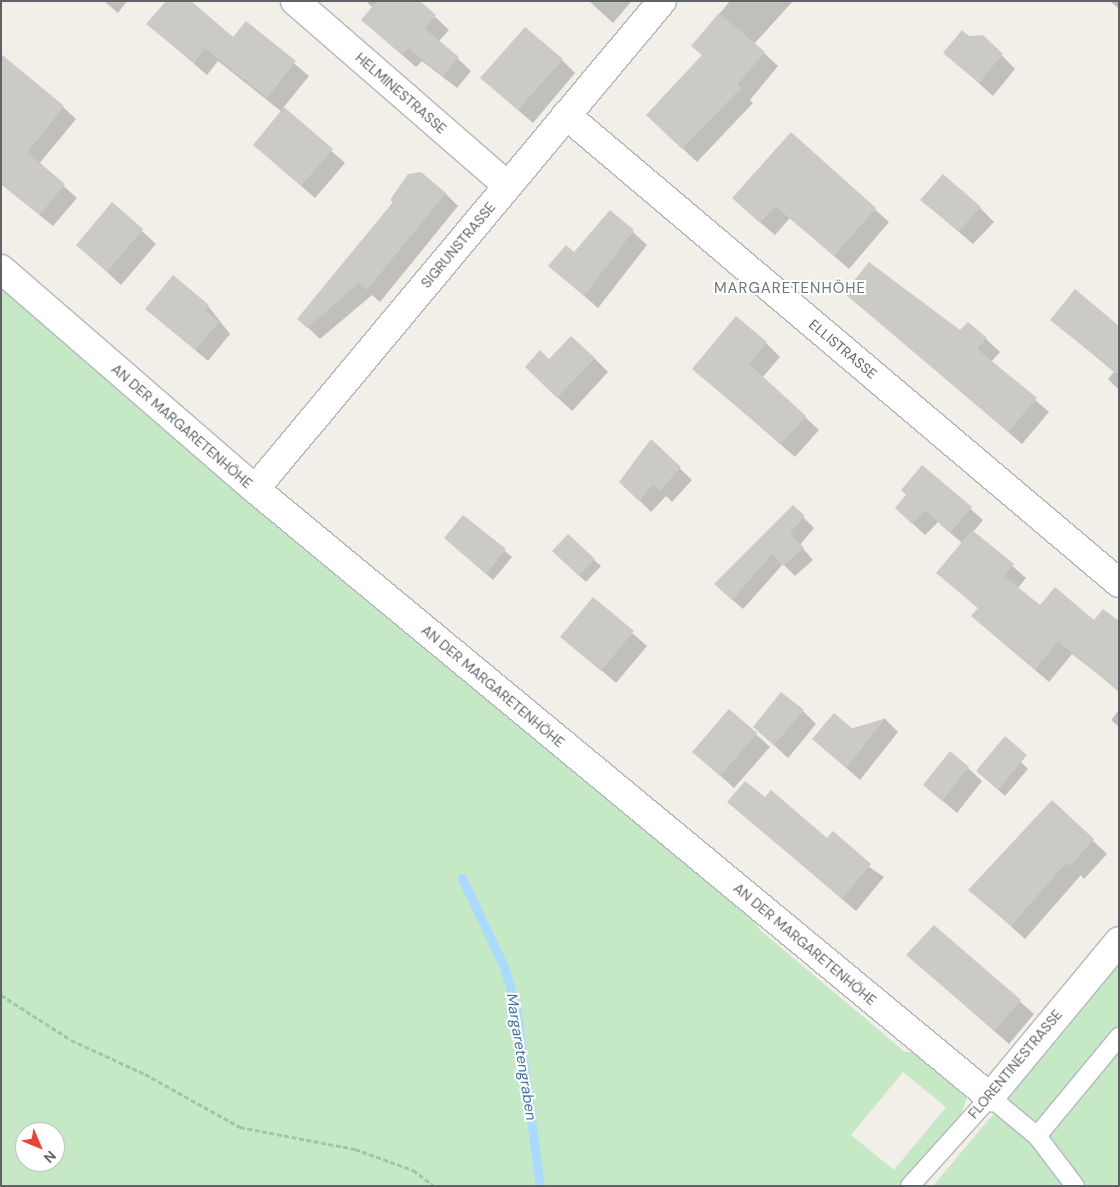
<!DOCTYPE html>
<meta charset="utf-8">
<style>
body{margin:0}
#map{position:relative;width:1120px;height:1187px;overflow:hidden;background:#f1efe8;font-family:"DM Sans",sans-serif}
div>[style]{position:absolute}
.green>*{inset:0;background:#c5e8c5}
.shadow>*{inset:0;background:#0003}
.stream>*{height:9px;margin:-4.5px;padding:0 4.5px;transform-origin:4.5px;border-radius:4.5px;background:#aadaff}
.building>*{inset:0;background:#cccac5}
.path>*{height:3px;margin-top:-1.5px;transform-origin:0;background:repeating-linear-gradient(90deg,#9cc7a9 0 5px,transparent 0 7.5px)}
.roads{filter:drop-shadow(1px 0 #b5b8bc) drop-shadow(-1px 0 #b5b8bc) drop-shadow(0 1px #b5b8bc) drop-shadow(0 -1px #b5b8bc)}
.lane>*{height:18px;margin:-9px;padding:0 9px;transform-origin:9px;border-radius:9px;background:#fff}
.street>*{height:28px;margin:-14px;padding:0 14px;transform-origin:14px;border-radius:14px;background:#fff}
span{translate:-50% -50%;white-space:nowrap;text-align:center;line-height:1.15;-webkit-text-stroke:4px #fff;paint-order:stroke}
.street-label{font-size:14px;color:#5f6368}
.neighbourhood-label{font-size:15px;color:#70757a;letter-spacing:1px}
.water-label{font-size:15px;color:#4174aa;font-style:italic}
.frame{position:absolute;inset:0;border:2px solid #5f6368;pointer-events:none}
.north{position:absolute;left:15px;top:1122px;width:50px;height:50px;box-sizing:border-box;background:#fff;border:1px solid #bfc1c3;border-radius:50%;rotate:135deg;font-size:14px;font-weight:700;line-height:20px;text-align:center;color:#5f6368}
.north::after{content:'';display:block;margin:auto;width:18px;height:22px;background:#ea4335;clip-path:polygon(50% 0,100% 100%,50% 72%,0 100%)}
</style>
<div id="map">
<div class="green">
<div style="clip-path:polygon(evenodd,1px 283px,736px 896px,760px 930px,905px 1052px,917px 1052px,968px 1094px,959px 1120px,900px 1186px,1px 1186px,1px 283px,903px 1072px,946px 1107px,894px 1170px,851px 1135px,903px 1072px,1px 283px,25px 1132px,55px 1132px,55px 1162px,25px 1162px,25px 1132px)"></div>
<div style="clip-path:polygon(1119px 964px,1119px 1186px,933px 1186px)"></div>
</div>
<div class="shadow">
<div style="clip-path:polygon(104px 1px,127px 1px,118px 13px)"></div>
<div style="clip-path:polygon(366px 1px,418px 1px,449px 30px,439px 41px,471px 71px,457px 88px,422px 61px,416px 67px,362px 20px,373px 8px)"></div>
<div style="clip-path:polygon(589px 1px,630px 1px,631px 2px,613px 23px)"></div>
<div style="clip-path:polygon(730px 1px,793px 1px,754px 44px,778px 66px,750px 100px,753px 103px,697px 162px,661px 128px,703px 56px,693px 46px)"></div>
<div style="clip-path:polygon(1110px 1px,1119px 1px,1119px 9px)"></div>
<div style="clip-path:polygon(246px 23px,309px 76px,283px 108px,345px 163px,315px 198px,268px 157px,282px 112px,218px 61px,207px 75px,148px 24px,233px 39px)"></div>
<div style="clip-path:polygon(983px 36px,1015px 69px,993px 96px,945px 53px,969px 37px)"></div>
<div style="clip-path:polygon(562px 60px,575px 73px,533px 123px,496px 91px)"></div>
<div style="clip-path:polygon(63px 107px,76px 119px,39px 164px,77px 198px,53px 226px,1px 184px)"></div>
<div style="clip-path:polygon(791px 134px,889px 222px,849px 269px,790px 218px,775px 235px,748px 212px)"></div>
<div style="clip-path:polygon(445px 193px,458px 206px,380px 302px,372px 295px,320px 339px,299px 319px)"></div>
<div style="clip-path:polygon(921px 200px,980px 208px,994px 222px,973px 244px)"></div>
<div style="clip-path:polygon(113px 204px,156px 244px,121px 285px,78px 245px)"></div>
<div style="clip-path:polygon(610px 211px,647px 245px,598px 308px,550px 266px,574px 254px)"></div>
<div style="clip-path:polygon(846px 293px,986px 339px,1000px 352px,991px 362px,1049px 412px,1022px 444px)"></div>
<div style="clip-path:polygon(208px 306px,230px 334px,208px 361px,147px 309px)"></div>
<div style="clip-path:polygon(1052px 320px,1119px 327px,1119px 390px,1108px 379px,1114px 372px)"></div>
<div style="clip-path:polygon(766px 343px,780px 357px,762px 378px,819px 430px,795px 457px,694px 369px)"></div>
<div style="clip-path:polygon(594px 358px,608px 372px,572px 411px,540px 381px,550px 361px)"></div>
<div style="clip-path:polygon(651px 441px,692px 480px,672px 502px,666px 496px,651px 512px,621px 482px)"></div>
<div style="clip-path:polygon(922px 466px,983px 520px,973px 532px,1026px 578px,1018px 588px,1041px 607px,1094px 622px,1112px 685px,1072px 654px,1049px 682px,972px 616px,979px 609px,938px 573px,962px 543px,938px 522px,925px 535px,909px 520px,908px 495px)"></div>
<div style="clip-path:polygon(793px 507px,814px 528px,800px 545px,813px 560px,795px 576px,783px 564px,743px 609px,727px 595px)"></div>
<div style="clip-path:polygon(463px 517px,512px 557px,493px 580px,452px 544px)"></div>
<div style="clip-path:polygon(560px 558px,594px 560px,601px 566px,586px 582px)"></div>
<div style="clip-path:polygon(593px 599px,647px 646px,616px 683px,562px 636px)"></div>
<div style="clip-path:polygon(729px 710px,770px 747px,734px 788px,694px 752px)"></div>
<div style="clip-path:polygon(1119px 710px,1119px 727px,1111px 720px)"></div>
<div style="clip-path:polygon(803px 711px,816px 724px,788px 758px,754px 727px)"></div>
<div style="clip-path:polygon(885px 719px,898px 732px,860px 780px,814px 739px)"></div>
<div style="clip-path:polygon(1001px 742px,1028px 769px,1005px 796px,984px 777px)"></div>
<div style="clip-path:polygon(968px 768px,982px 781px,957px 813px,924px 785px)"></div>
<div style="clip-path:polygon(729px 802px,828px 839px,884px 877px,856px 911px)"></div>
<div style="clip-path:polygon(1052px 802px,1107px 854px,1084px 879px,1081px 875px,1025px 939px,970px 889px)"></div>
<div style="clip-path:polygon(934px 927px,1034px 1014px,1009px 1044px,922px 968px)"></div>
</div>
<div class="stream">
<div style="left:462px;top:878px;width:98px;rotate:64.7deg"></div>
<div style="left:504px;top:967px;width:42px;rotate:73.3deg"></div>
<div style="left:516px;top:1007px;width:181px;rotate:82.4deg"></div>
</div>
<div class="building">
<div style="clip-path:polygon(166px 1px,191px 1px,233px 37px,246px 21px,296px 61px,267px 98px,205px 48px,194px 63px,146px 24px)"></div>
<div style="clip-path:polygon(377px 1px,420px 1px,436px 15px,425px 29px,459px 57px,443px 76px,408px 48px,402px 55px,361px 20px)"></div>
<div style="clip-path:polygon(719px 13px,765px 52px,737px 85px,741px 88px,682px 149px,646px 115px,702px 55px,691px 46px)"></div>
<div style="clip-path:polygon(525px 27px,563px 59px,518px 110px,480px 78px)"></div>
<div style="clip-path:polygon(962px 30px,969px 36px,983px 35px,1003px 54px,979px 83px,943px 53px)"></div>
<div style="clip-path:polygon(1px 54px,64px 106px,27px 152px,65px 184px,40px 215px,1px 184px)"></div>
<div style="clip-path:polygon(284px 107px,333px 149px,301px 186px,253px 145px)"></div>
<div style="clip-path:polygon(791px 132px,876px 208px,834px 256px,775px 206px,760px 223px,732px 198px)"></div>
<div style="clip-path:polygon(421px 172px,446px 193px,367px 290px,359px 283px,307px 328px,297px 319px,393px 202px,390px 200px,408px 174px)"></div>
<div style="clip-path:polygon(943px 174px,981px 207px,959px 231px,920px 200px)"></div>
<div style="clip-path:polygon(112px 202px,143px 229px,107px 272px,76px 245px)"></div>
<div style="clip-path:polygon(610px 210px,634px 230px,584px 296px,548px 266px,566px 245px,574px 252px)"></div>
<div style="clip-path:polygon(869px 262px,960px 330px,968px 322px,987px 338px,977px 349px,1037px 398px,1008px 432px,844px 293px)"></div>
<div style="clip-path:polygon(173px 275px,209px 305px,205px 310px,219px 322px,195px 350px,145px 309px)"></div>
<div style="clip-path:polygon(1075px 289px,1119px 326px,1119px 375px,1050px 320px)"></div>
<div style="clip-path:polygon(736px 316px,767px 342px,749px 364px,806px 416px,781px 444px,692px 369px)"></div>
<div style="clip-path:polygon(571px 336px,595px 358px,557px 398px,525px 367px,540px 350px,549px 359px)"></div>
<div style="clip-path:polygon(651px 439px,681px 467px,660px 491px,653px 485px,639px 501px,619px 482px)"></div>
<div style="clip-path:polygon(922px 465px,972px 507px,950px 533px,925px 510px,912px 524px,895px 508px,906px 495px,901px 490px)"></div>
<div style="clip-path:polygon(793px 505px,805px 516px,790px 533px,804px 548px,783px 566px,772px 554px,732px 600px,714px 584px)"></div>
<div style="clip-path:polygon(463px 515px,506px 549px,486px 574px,444px 538px)"></div>
<div style="clip-path:polygon(972px 530px,1014px 564px,1004px 576px,1040px 605px,1055px 587px,1094px 620px,1103px 609px,1119px 621px,1119px 692px,1058px 641px,1035px 670px,971px 616px,978px 608px,936px 573px)"></div>
<div style="clip-path:polygon(568px 534px,595px 559px,579px 576px,552px 551px)"></div>
<div style="clip-path:polygon(593px 597px,634px 631px,601px 671px,560px 637px)"></div>
<div style="clip-path:polygon(781px 692px,804px 710px,774px 745px,753px 727px)"></div>
<div style="clip-path:polygon(729px 709px,757px 733px,720px 776px,692px 752px)"></div>
<div style="clip-path:polygon(834px 713px,853px 729px,886px 718px,846px 768px,812px 739px)"></div>
<div style="clip-path:polygon(1005px 736px,1027px 755px,998px 790px,976px 771px)"></div>
<div style="clip-path:polygon(950px 751px,969px 767px,942px 801px,923px 785px)"></div>
<div style="clip-path:polygon(745px 781px,765px 797px,771px 790px,827px 838px,833px 831px,871px 864px,842px 899px,727px 802px)"></div>
<div style="clip-path:polygon(1052px 800px,1094px 839px,1070px 866px,1066px 863px,1011px 926px,968px 890px)"></div>
<div style="clip-path:polygon(934px 925px,1021px 1000px,995px 1031px,906px 955px)"></div>
</div>
<div class="path">
<div style="left:1px;top:995px;width:83px;rotate:32.7deg"></div>
<div style="left:71px;top:1040px;width:81px;rotate:24.7deg"></div>
<div style="left:145px;top:1074px;width:109px;rotate:29.2deg"></div>
<div style="left:240px;top:1127px;width:117px;rotate:10.8deg"></div>
<div style="left:355px;top:1149px;width:62px;rotate:19.9deg"></div>
<div style="left:413px;top:1170px;width:26px;rotate:37deg"></div>
</div>
<div class="roads">
<div class="lane">
<div style="left:1037px;top:1136px;width:129px;rotate:-50.4deg"></div>
<div style="left:910px;top:1186px;width:120px;rotate:-48deg"></div>
<div style="left:990px;top:1097px;width:61px;rotate:39.7deg"></div>
<div style="left:1037px;top:1136px;width:63px;rotate:52.8deg"></div>
</div>
<div class="street">
<div style="left:295px;top:1px;width:281px;rotate:41deg"></div>
<div style="left:566px;top:115px;width:724px;rotate:40.24deg"></div>
<div style="left:1px;top:269px;width:336px;rotate:40.9deg"></div>
<div style="left:255px;top:489px;width:954px;rotate:39.6deg"></div>
<div style="left:990px;top:1097px;width:202px;rotate:-50.4deg"></div>
<div style="left:255px;top:489px;width:635px;rotate:-50.17deg"></div>
</div>
</div>
<div class="street-label">
<span style="left:401px;top:93px;rotate:41deg">HELMINESTRASSE</span>
<span style="left:458px;top:245px;rotate:-50deg">SIGRUNSTRASSE</span>
<span style="left:843px;top:349px;rotate:40deg">ELLISTRASSE</span>
<span style="left:182px;top:426px;rotate:41deg">AN DER MARGARETENHÖHE</span>
<span style="left:493px;top:686px;rotate:40deg">AN DER MARGARETENHÖHE</span>
<span style="left:805px;top:944px;rotate:40deg">AN DER MARGARETENHÖHE</span>
<span style="left:1015px;top:1064px;rotate:-50deg">FLORENTINESTRASSE</span>
</div>
<div class="neighbourhood-label">
<span style="left:790px;top:289px">MARGARETENHÖHE</span>
</div>
<div class="water-label">
<span style="left:521px;top:1057px;rotate:81deg">Margaretengraben</span>
</div>
<div class="frame"></div>
<div class="north">N</div>
</div>
